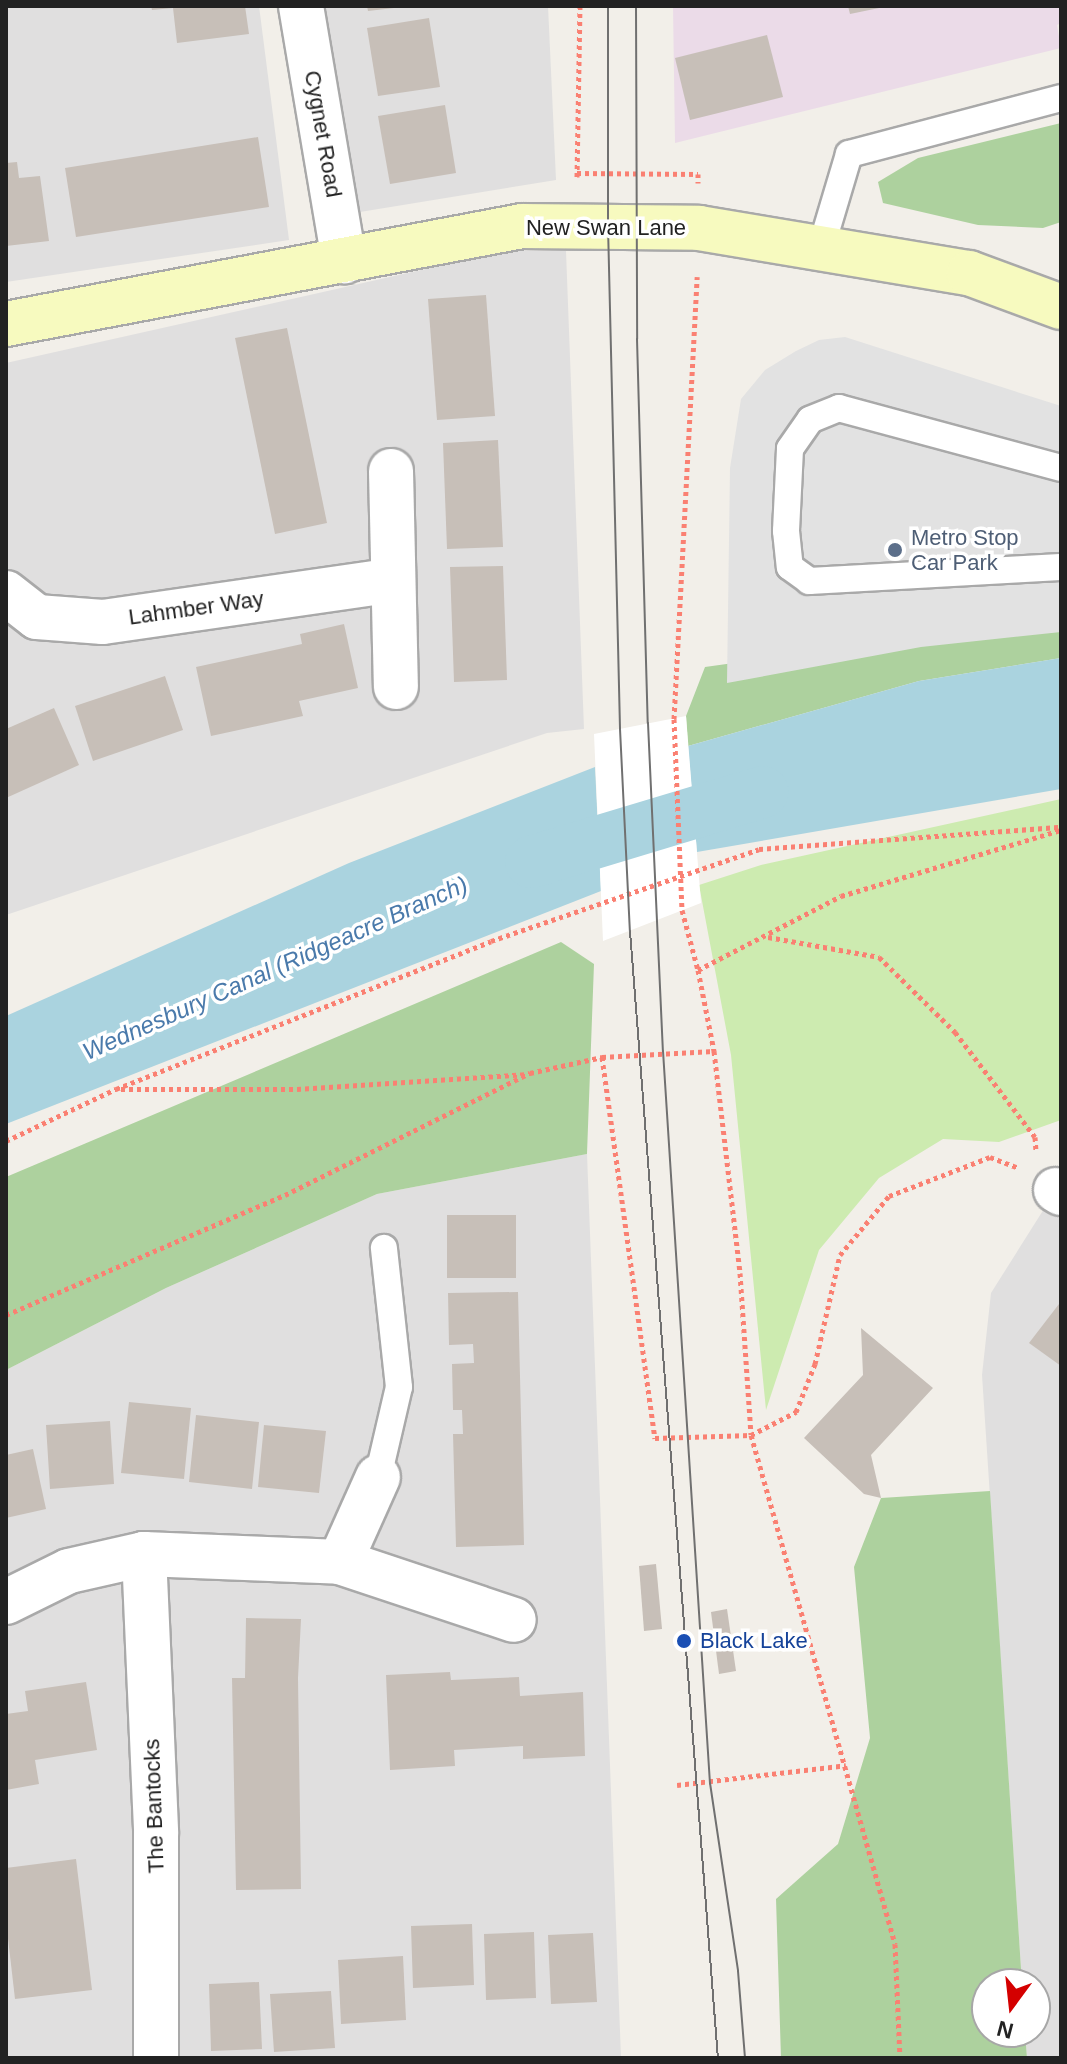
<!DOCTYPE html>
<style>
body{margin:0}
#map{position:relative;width:1067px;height:2064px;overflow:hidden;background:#f2efe9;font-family:Helvetica,sans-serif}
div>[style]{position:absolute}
.residential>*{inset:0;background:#e0dfdf}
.industrial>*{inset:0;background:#ebdbe8}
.grass>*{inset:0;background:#cdebb0}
.forest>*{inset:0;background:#add19e}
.parking>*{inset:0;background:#e2e2e2}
.water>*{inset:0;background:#aad3df}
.pier>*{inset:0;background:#fff}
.canal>*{height:52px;margin:-26px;padding:0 26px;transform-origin:26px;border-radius:26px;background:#aad3df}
.building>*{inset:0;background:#c7bfb8}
.path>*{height:5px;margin-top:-2.5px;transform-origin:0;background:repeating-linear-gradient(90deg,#fa8072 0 4px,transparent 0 8px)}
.roads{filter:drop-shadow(2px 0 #a9a9a9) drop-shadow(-2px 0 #a9a9a9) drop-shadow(0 2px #a9a9a9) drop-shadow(0 -2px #a9a9a9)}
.lane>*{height:26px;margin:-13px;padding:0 13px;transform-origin:13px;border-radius:13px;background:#fff}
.street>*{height:44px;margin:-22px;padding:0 22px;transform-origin:22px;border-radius:22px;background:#fff}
.secondary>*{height:44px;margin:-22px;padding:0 22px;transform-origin:22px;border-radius:22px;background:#f7fabf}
.tram>*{height:2px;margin:-1px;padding:0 1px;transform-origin:1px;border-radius:1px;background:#707070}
.path-bridge>*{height:5px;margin-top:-2.5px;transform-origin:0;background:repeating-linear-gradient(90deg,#fa8072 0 4px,transparent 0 8px)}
.dots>*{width:22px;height:22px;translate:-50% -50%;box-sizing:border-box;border:4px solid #fff;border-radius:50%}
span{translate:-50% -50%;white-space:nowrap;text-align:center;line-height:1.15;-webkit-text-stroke:7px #fff;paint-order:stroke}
.street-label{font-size:22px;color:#222}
.service-label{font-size:22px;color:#4e5e75}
.left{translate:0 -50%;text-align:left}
.transit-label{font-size:22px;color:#164399}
.water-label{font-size:24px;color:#4a7aab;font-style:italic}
.frame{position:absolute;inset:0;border:8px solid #222;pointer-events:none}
.north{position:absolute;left:971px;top:1968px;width:80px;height:80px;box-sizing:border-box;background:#fff;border:2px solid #a7a7a7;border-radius:50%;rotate:195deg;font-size:22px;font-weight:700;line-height:32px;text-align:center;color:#222}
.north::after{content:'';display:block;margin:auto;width:28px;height:36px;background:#d40000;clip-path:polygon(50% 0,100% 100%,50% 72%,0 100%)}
</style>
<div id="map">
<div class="residential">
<div style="clip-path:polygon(6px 6px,259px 6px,289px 240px,6px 282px)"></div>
<div style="clip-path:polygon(323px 6px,548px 6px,556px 180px,360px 212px)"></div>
<div style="clip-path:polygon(510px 250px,566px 251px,584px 729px,547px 733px,6px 915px,6px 363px)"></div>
<div style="clip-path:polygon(587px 1154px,621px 2058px,6px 2058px,6px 1370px,166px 1288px,377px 1194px)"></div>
<div style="clip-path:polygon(1061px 1182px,1061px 2058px,1027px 2058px,1025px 2032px,1035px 2032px,1035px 1984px,1022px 1984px,982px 1375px,991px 1293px)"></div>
</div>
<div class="industrial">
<div style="clip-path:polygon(673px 6px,1061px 6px,1061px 23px,1057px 25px,1061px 48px,675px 143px)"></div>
</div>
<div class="grass">
<div style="clip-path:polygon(1061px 799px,1061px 1120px,999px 1142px,943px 1139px,879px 1178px,819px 1250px,766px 1410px,731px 1055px,699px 885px,761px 865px)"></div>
</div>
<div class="forest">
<div style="clip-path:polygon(1061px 123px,1061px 222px,1043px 228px,978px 225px,883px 203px,878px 182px,918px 158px)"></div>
<div style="clip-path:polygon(1061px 617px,1061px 658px,919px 681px,688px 746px,686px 716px,705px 667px)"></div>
<div style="clip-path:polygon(561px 942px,594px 964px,587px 1154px,377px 1194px,166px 1288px,6px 1370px,6px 1177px)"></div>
<div style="clip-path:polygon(990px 1491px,1022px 1984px,987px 1984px,987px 2032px,1025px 2032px,1027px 2058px,781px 2058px,776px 1899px,838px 1844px,870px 1738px,854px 1567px,881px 1498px)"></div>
</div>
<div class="parking">
<div style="clip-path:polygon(845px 337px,1061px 406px,1061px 632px,921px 647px,727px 683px,730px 468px,741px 399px,765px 370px,796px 351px,819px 340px)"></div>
</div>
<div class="water">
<div style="clip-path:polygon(1061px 658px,1061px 789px,697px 852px,688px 746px,919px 681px)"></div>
<div style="clip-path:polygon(595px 767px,601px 891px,6px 1124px,6px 1016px,349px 863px)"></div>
</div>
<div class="pier">
<div style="clip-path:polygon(686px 716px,701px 903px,603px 941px,594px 734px)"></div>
</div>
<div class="canal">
<div style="left:531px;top:862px;width:242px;rotate:-16.8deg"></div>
</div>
<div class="building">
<div style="clip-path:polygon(151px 6px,245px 6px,249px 34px,177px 43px,173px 8px,152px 10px)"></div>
<div style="clip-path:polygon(367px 6px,394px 6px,394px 8px,368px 11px)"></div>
<div style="clip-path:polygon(848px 6px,883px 6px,884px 7px,850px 14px)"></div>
<div style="clip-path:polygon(429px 18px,440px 87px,378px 96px,367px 28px)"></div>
<div style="clip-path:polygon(767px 35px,783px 97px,690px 120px,675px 58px)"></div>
<div style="clip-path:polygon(445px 105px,456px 173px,390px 184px,378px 116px)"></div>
<div style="clip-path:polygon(258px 137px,269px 207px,76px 237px,65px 168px)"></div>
<div style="clip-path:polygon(17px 162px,19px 178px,40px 176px,49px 241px,6px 246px,6px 163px)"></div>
<div style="clip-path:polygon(486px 295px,495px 416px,437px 420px,428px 299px)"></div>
<div style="clip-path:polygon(287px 328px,327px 523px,275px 534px,235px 338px)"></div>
<div style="clip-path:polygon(498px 440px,503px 547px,447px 549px,443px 443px)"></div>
<div style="clip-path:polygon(503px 566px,507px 680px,454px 682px,450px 567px)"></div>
<div style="clip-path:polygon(344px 624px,358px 688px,299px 701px,303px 716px,211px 736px,196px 667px,302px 644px,300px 634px)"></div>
<div style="clip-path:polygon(165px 676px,183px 730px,93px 761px,75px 706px)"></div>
<div style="clip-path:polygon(54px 708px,79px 765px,6px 798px,6px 729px)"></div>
<div style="clip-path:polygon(447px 1215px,516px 1215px,516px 1278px,447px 1278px)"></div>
<div style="clip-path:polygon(518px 1292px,524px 1545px,456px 1547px,453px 1434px,463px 1434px,462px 1410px,453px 1410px,452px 1364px,474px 1363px,473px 1344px,449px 1345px,448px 1293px)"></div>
<div style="clip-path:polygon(1059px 1304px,1061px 1305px,1061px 1366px,1029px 1343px)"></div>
<div style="clip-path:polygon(861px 1328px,933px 1388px,871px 1455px,881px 1498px,864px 1494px,804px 1438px,863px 1375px)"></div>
<div style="clip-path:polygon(129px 1402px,191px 1408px,184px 1479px,121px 1473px)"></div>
<div style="clip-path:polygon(196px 1415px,259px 1422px,252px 1489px,189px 1482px)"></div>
<div style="clip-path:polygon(110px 1421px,114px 1484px,50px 1489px,46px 1425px)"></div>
<div style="clip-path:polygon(264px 1425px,326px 1431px,319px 1493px,258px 1487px)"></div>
<div style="clip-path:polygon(33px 1449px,46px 1509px,6px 1518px,6px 1455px)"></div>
<div style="clip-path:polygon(656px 1564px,662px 1629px,644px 1631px,639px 1566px)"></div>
<div style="clip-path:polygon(727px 1609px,736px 1671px,719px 1674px,711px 1612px)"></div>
<div style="clip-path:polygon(246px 1618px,301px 1619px,298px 1678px,301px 1889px,236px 1890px,232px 1678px,245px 1678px)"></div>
<div style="clip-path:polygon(450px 1672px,451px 1680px,519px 1677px,520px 1696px,583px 1692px,585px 1756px,523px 1759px,523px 1746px,454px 1750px,455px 1766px,390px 1770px,386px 1675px)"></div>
<div style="clip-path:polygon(86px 1682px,97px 1750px,35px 1760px,39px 1784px,6px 1790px,6px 1714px,28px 1711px,25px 1691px)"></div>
<div style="clip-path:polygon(76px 1859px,92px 1990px,15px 1999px,6px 1921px,6px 1868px)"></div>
<div style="clip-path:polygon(472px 1924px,474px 1985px,413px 1988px,411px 1926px)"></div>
<div style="clip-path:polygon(534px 1932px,536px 1998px,486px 2000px,484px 1934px)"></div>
<div style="clip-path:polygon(593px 1933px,597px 2002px,551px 2004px,548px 1935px)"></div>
<div style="clip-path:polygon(403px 1956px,406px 2020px,341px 2024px,338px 1960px)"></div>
<div style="clip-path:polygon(259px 1982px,262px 2049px,211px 2051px,209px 1984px)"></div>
<div style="clip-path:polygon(331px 1991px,335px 2048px,274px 2052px,270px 1994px)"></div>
</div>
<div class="path">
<div style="left:577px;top:173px;width:121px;rotate:0.5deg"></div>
<div style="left:698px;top:174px;width:9px;rotate:90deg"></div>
<div style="left:577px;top:177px;width:171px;rotate:-89deg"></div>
<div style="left:674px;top:719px;width:443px;rotate:-87deg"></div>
<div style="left:682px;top:910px;width:62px;rotate:75.1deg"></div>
<div style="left:698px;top:970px;width:83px;rotate:78.8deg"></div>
<div style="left:714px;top:1051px;width:224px;rotate:83.3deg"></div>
<div style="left:740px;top:1273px;width:162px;rotate:86.1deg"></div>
<div style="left:751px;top:1435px;width:529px;rotate:74.2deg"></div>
<div style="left:895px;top:1944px;width:114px;rotate:87.5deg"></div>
<div style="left:768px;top:937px;width:113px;rotate:10.2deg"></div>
<div style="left:879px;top:957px;width:107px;rotate:44.6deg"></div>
<div style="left:955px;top:1032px;width:132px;rotate:52.7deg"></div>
<div style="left:1035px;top:1137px;width:13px;rotate:86deg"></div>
<div style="left:698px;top:970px;width:161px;rotate:-27.4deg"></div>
<div style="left:841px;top:896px;width:230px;rotate:-16.7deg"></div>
<div style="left:602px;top:1057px;width:385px;rotate:82.1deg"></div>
<div style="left:655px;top:1438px;width:96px;rotate:-1.8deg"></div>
<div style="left:751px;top:1435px;width:51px;rotate:-27.1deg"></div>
<div style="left:796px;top:1412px;width:52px;rotate:-68.4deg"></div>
<div style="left:815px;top:1364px;width:112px;rotate:-77.1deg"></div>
<div style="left:840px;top:1255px;width:77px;rotate:-50.3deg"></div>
<div style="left:889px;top:1196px;width:108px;rotate:-21.1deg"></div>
<div style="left:990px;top:1157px;width:30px;rotate:21deg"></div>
<div style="left:121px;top:1089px;width:176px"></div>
<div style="left:297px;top:1089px;width:229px;rotate:-3.7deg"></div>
<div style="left:6px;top:1141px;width:122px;rotate:-25.3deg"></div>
<div style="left:116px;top:1089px;width:403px;rotate:-21.5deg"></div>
<div style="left:491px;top:941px;width:283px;rotate:-18.9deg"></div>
<div style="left:759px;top:849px;width:303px;rotate:-4.2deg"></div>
<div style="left:6px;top:1315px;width:304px;rotate:-23.3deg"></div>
<div style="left:285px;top:1195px;width:274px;rotate:-26.5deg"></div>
<div style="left:530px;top:1073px;width:74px;rotate:-12.5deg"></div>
<div style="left:602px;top:1057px;width:112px;rotate:-3.1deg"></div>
<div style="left:677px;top:1785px;width:170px;rotate:-6.7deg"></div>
</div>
<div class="roads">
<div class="lane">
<div style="left:821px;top:248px;width:98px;rotate:-73.4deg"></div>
<div style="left:849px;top:154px;width:219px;rotate:-14.8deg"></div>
<div style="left:1061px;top:468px;width:230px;rotate:-164.9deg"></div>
<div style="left:839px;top:408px;width:31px;rotate:158deg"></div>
<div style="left:810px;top:420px;width:35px;rotate:125deg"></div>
<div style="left:790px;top:449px;width:82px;rotate:92.8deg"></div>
<div style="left:786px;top:531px;width:36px;rotate:84deg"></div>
<div style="left:790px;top:567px;width:24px;rotate:36deg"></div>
<div style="left:809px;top:581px;width:252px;rotate:-3.2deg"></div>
<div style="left:378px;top:1477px;width:92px;rotate:-76.9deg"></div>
<div style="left:399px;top:1387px;width:140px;rotate:-96.2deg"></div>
</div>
<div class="street">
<div style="left:301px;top:6px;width:259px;rotate:80.4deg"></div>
<div style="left:391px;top:471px;width:216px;rotate:88.7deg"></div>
<div style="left:6px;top:593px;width:39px;rotate:38deg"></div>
<div style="left:37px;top:617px;width:66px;rotate:4.3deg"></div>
<div style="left:103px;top:622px;width:293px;rotate:-8.2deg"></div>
<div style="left:1056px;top:1190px;width:6px;rotate:31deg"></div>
<div style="left:144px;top:1554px;width:196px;rotate:2.3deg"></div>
<div style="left:340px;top:1562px;width:183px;rotate:18.4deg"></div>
<div style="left:340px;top:1562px;width:93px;rotate:-65.9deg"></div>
<div style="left:6px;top:1602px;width:70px;rotate:-26.2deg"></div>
<div style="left:69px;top:1571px;width:77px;rotate:-12.8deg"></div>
<div style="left:144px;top:1554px;width:280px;rotate:87.5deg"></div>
<div style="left:156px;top:1834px;width:224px;rotate:90deg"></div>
</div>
<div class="secondary">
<div style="left:6px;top:324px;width:525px;rotate:-10.75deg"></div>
<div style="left:522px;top:226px;width:177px;rotate:0.6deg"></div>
<div style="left:699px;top:228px;width:274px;rotate:9.5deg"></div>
<div style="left:969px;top:273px;width:98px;rotate:20.3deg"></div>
</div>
</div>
<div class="tram">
<div style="left:608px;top:6px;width:220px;rotate:90deg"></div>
<div style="left:608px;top:226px;width:503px;rotate:88.63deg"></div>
<div style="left:620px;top:729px;width:202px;rotate:87.2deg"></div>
<div style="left:630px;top:931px;width:1130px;rotate:85.54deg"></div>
<div style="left:636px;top:6px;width:333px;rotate:89.8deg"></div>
<div style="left:637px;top:339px;width:384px;rotate:88.4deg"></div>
<div style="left:648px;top:723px;width:328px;rotate:87.4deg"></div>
<div style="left:663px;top:1051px;width:734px;rotate:86.33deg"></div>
<div style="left:710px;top:1783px;width:190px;rotate:81.5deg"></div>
<div style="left:738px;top:1971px;width:87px;rotate:85.4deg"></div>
</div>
<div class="path-bridge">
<div style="left:674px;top:719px;width:191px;rotate:87.6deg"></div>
</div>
<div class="dots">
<div style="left:895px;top:550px;background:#5c6f8a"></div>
<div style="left:684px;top:1641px;background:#1a4fb4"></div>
</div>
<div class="street-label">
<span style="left:323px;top:134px;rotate:80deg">Cygnet Road</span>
<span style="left:606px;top:228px">New Swan Lane</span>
<span style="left:196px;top:608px;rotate:-8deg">Lahmber Way</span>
<span style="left:154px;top:1806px;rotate:-92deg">The Bantocks</span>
</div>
<div class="service-label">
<span class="left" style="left:911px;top:550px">Metro Stop<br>Car Park</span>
</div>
<div class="transit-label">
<span class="left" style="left:700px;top:1641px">Black Lake</span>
</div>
<div class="water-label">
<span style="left:275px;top:968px;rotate:-24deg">Wednesbury Canal (Ridgeacre Branch)</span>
</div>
<div class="frame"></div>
<div class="north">N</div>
</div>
